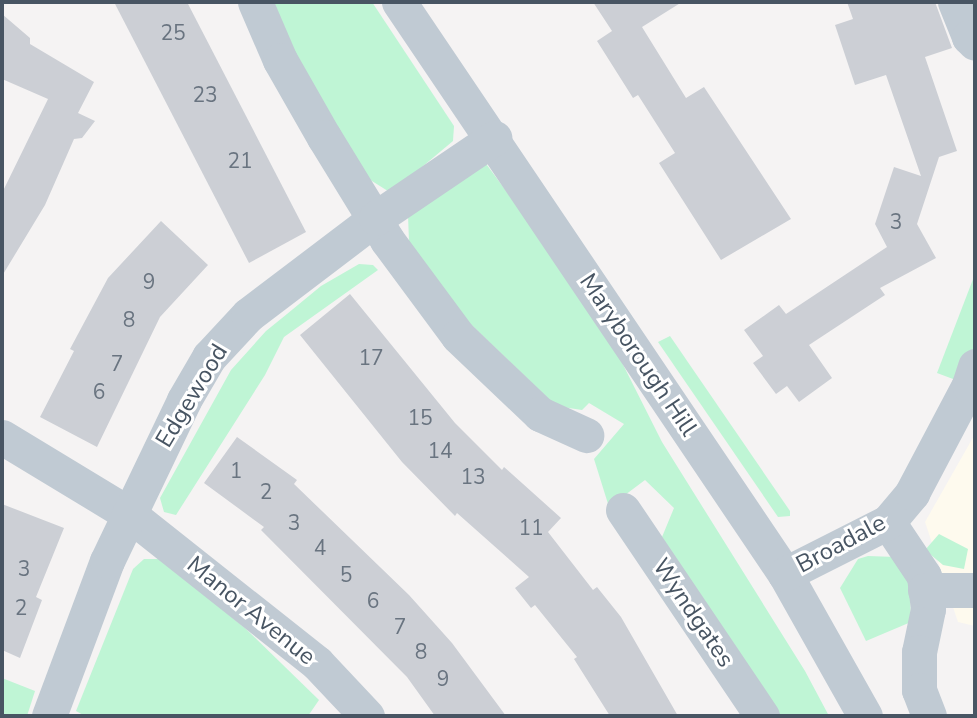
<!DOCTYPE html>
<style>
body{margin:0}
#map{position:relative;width:977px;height:718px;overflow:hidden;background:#f5f3f3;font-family:"Nunito Sans",sans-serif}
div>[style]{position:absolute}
.commercial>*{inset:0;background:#fefaee}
.green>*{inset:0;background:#bff5d5}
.building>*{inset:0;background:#cccfd5}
.minor>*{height:35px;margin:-17.5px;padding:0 17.5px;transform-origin:17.5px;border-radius:17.5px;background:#c0cad3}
span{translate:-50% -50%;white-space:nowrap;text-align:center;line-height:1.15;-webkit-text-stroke:6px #fff;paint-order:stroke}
.number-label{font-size:21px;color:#697480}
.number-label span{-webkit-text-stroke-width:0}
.street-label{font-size:24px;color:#485563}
.frame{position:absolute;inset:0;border:4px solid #485563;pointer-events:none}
</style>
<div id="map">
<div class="commercial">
<div style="clip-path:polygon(975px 434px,975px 626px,958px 622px,925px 522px)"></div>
</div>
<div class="green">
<div style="clip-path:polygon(265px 2px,372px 2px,454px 126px,453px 141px,391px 193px,364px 176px)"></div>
<div style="clip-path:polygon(484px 161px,599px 317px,662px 442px,805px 671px,829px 716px,777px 716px,662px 537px,674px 508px,645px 480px,609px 507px,594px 459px,624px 424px,589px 403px,582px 410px,556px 406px,435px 290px,409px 242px,408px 215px)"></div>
<div style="clip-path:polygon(359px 264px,373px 265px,378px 270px,284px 337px,265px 375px,176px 515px,164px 512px,160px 498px,231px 370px,266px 331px,287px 314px,321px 286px)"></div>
<div style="clip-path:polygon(975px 274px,975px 368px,969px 385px,937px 373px)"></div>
<div style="clip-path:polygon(670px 336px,790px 511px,790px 516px,778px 517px,658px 342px)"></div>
<div style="clip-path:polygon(939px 534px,968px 549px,964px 569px,943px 565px,925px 550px)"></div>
<div style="clip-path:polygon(868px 556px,896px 557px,909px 567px,911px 622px,866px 641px,840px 588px,858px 559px)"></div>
<div style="clip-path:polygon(144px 559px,162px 559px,246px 629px,319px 700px,308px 716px,85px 716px,76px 711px,133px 569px)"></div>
<div style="clip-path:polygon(2px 678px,35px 691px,27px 716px,2px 716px)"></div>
</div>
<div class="building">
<div style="clip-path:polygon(114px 2px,187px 2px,306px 232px,249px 263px)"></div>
<div style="clip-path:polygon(593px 2px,682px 2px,642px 27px,686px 98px,704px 87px,791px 219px,721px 260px,659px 163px,675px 153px,638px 95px,633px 98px,597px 41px,612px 31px)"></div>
<div style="clip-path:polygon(847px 2px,935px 2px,952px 48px,925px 57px,957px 151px,939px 157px,917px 224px,936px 258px,880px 288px,885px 295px,809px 345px,832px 378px,799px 402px,787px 386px,776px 394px,753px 363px,763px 356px,744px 330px,779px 305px,786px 314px,887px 247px,875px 224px,894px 167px,921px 176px,886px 75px,855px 85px,835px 25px,853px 19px)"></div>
<div style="clip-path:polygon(2px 14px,30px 38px,30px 44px,94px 82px,78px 113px,95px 121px,82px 138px,74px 139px,45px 205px,2px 276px,2px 193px,48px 99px,2px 79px)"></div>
<div style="clip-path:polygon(161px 221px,208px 265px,160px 317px,97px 447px,40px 417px,74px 351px,70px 349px,108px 278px)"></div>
<div style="clip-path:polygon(350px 294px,455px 423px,502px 470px,504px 467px,561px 518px,548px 532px,593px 590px,597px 587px,621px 617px,678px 716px,610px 716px,574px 659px,577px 657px,535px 605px,531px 608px,515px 588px,529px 577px,457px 513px,455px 516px,402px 462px,300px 335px)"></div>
<div style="clip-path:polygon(237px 437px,297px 480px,294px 484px,409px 595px,452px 643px,506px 716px,435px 716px,407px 677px,261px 530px,264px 527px,204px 483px)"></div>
<div style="clip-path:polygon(2px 504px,64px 528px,36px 597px,42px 600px,20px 658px,2px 650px)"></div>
</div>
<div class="minor">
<div style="left:255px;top:2px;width:63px;rotate:66.7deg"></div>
<div style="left:280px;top:60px;width:89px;rotate:60.3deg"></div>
<div style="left:324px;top:137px;width:121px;rotate:58.5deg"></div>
<div style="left:387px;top:240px;width:119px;rotate:53.5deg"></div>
<div style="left:458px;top:336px;width:113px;rotate:43.6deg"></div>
<div style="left:540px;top:414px;width:51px;rotate:24.5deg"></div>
<div style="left:399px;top:2px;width:690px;rotate:55.99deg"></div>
<div style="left:785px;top:574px;width:163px;rotate:60.6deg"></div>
<div style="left:955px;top:2px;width:38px;rotate:68deg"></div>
<div style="left:969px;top:37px;width:8px;rotate:45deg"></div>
<div style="left:2px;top:437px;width:149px;rotate:31.2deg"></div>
<div style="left:129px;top:514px;width:240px;rotate:38.4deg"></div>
<div style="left:317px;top:663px;width:73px;rotate:46.7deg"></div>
<div style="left:623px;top:510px;width:249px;rotate:56deg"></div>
<div style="left:888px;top:522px;width:65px;rotate:56.3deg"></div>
<div style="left:924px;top:576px;width:33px;rotate:83deg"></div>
<div style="left:928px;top:609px;width:44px;rotate:101.8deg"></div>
<div style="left:919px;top:652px;width:38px;rotate:90deg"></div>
<div style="left:919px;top:690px;width:28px;rotate:69deg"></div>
<div style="left:785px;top:574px;width:115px;rotate:-26.8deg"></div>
<div style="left:888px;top:522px;width:38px;rotate:-50deg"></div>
<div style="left:912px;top:493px;width:122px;rotate:-62.2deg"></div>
<div style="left:969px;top:385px;width:20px;rotate:-72deg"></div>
<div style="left:925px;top:590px;width:50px"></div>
<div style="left:49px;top:716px;width:165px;rotate:-69.5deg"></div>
<div style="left:107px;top:561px;width:178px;rotate:-64.4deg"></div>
<div style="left:184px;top:400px;width:50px;rotate:-59.8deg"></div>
<div style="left:209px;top:357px;width:57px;rotate:-47.1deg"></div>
<div style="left:248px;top:315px;width:161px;rotate:-37.2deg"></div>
<div style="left:376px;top:218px;width:143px;rotate:-34.1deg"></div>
</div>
<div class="number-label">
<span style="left:173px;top:33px">25</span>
<span style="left:205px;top:95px">23</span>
<span style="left:240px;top:161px">21</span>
<span style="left:896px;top:222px">3</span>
<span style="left:149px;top:282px">9</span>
<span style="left:129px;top:320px">8</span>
<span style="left:371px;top:358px">17</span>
<span style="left:117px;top:364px">7</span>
<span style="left:99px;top:392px">6</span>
<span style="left:420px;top:418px">15</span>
<span style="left:440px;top:451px">14</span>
<span style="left:236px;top:471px">1</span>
<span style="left:473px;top:477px">13</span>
<span style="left:266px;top:492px">2</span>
<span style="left:294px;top:523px">3</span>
<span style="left:531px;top:528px">11</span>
<span style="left:320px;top:548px">4</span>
<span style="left:24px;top:569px">3</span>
<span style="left:346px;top:575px">5</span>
<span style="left:373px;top:601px">6</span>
<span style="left:21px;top:608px">2</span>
<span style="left:400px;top:627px">7</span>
<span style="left:421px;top:652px">8</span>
<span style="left:443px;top:679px">9</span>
</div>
<div class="street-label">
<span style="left:638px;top:355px;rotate:56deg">Maryborough Hill</span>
<span style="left:192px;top:396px;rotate:-59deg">Edgewood</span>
<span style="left:841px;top:544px;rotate:-28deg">Broadale</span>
<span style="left:251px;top:611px;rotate:39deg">Manor Avenue</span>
<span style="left:693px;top:613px;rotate:56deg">Wyndgates</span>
</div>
<div class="frame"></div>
</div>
